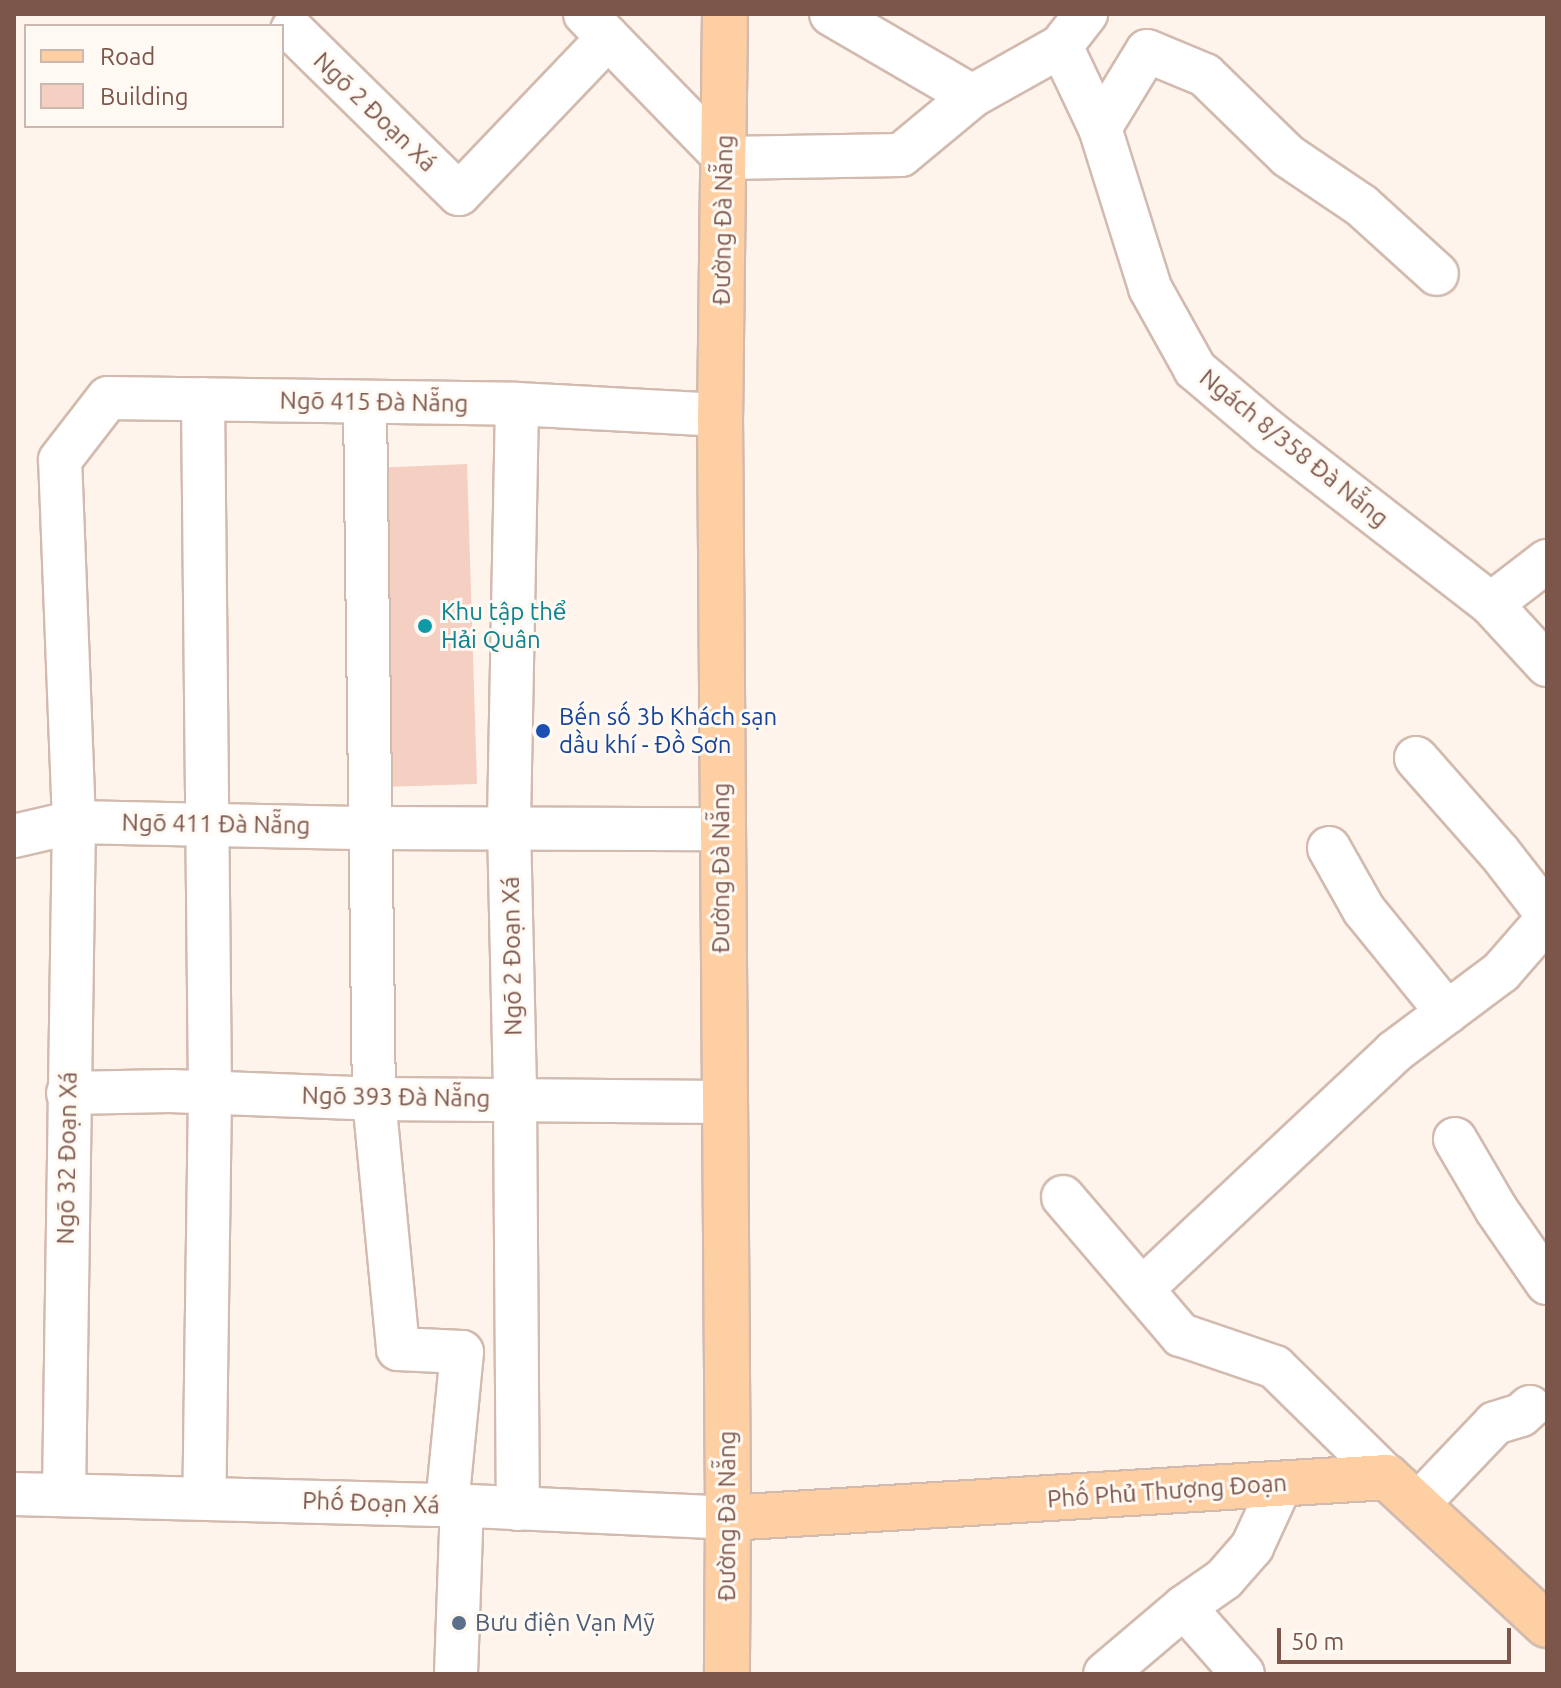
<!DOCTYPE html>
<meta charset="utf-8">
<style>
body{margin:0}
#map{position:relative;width:1561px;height:1688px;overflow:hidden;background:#fef4eb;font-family:Ubuntu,sans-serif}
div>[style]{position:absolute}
.building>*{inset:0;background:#f5cfc1}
.roads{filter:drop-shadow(2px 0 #d2baaf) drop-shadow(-2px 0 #d2baaf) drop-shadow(0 2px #d2baaf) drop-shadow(0 -2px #d2baaf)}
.minor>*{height:42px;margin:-21px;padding:0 21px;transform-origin:21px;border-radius:21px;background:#fff}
.major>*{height:44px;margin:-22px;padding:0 22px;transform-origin:22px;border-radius:22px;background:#fecfa2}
.dots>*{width:22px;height:22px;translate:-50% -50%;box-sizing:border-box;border:4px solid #fff9f3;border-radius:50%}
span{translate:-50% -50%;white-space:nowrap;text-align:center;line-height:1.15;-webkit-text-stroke:6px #fff9f3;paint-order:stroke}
.street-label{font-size:24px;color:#7c564b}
.culture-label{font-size:24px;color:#0d838f}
.left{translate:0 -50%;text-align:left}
.transit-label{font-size:24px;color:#164399}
.service-label{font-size:24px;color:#4e5e75}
.frame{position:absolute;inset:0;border:16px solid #7c564b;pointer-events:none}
.legend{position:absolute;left:24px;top:24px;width:260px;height:104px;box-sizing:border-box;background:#fff9f3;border:2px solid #cbb8b0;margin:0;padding:10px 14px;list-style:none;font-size:24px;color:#7c564b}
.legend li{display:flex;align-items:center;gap:16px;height:40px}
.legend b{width:40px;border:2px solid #cbb8b0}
.scale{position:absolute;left:1277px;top:1628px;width:234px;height:36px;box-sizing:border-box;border:4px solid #7c564b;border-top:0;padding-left:10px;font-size:24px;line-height:28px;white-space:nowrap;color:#7c564b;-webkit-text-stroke:6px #fff9f3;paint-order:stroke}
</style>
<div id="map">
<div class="building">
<div style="clip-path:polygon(467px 464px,477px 784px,383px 787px,373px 468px)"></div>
</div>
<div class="roads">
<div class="minor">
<div style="left:585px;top:14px;width:201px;rotate:45.8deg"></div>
<div style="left:725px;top:158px;width:176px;rotate:-1deg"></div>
<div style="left:901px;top:155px;width:92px;rotate:-39.7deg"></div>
<div style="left:972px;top:96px;width:102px;rotate:-29.3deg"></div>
<div style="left:1061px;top:46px;width:41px;rotate:-52deg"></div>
<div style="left:831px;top:14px;width:163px;rotate:30.2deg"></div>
<div style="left:292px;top:30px;width:234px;rotate:44.5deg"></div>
<div style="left:459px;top:194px;width:216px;rotate:-46.3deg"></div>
<div style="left:1061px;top:46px;width:91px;rotate:64.6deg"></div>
<div style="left:1100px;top:128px;width:168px;rotate:72.6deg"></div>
<div style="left:1150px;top:288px;width:93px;rotate:60.9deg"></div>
<div style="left:1195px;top:369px;width:96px;rotate:40.3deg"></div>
<div style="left:1268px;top:431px;width:282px;rotate:37.8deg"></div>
<div style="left:1491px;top:604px;width:83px;rotate:47.4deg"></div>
<div style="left:1100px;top:128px;width:90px;rotate:-58.6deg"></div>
<div style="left:1147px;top:51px;width:63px;rotate:22.5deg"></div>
<div style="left:1205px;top:75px;width:116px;rotate:44.3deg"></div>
<div style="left:1288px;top:156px;width:89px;rotate:34deg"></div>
<div style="left:1362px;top:206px;width:101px;rotate:42.2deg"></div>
<div style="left:203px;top:399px;width:694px;rotate:89.42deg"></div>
<div style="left:210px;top:1093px;width:405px;rotate:90.8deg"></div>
<div style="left:365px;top:404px;width:695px;rotate:89.26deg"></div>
<div style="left:374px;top:1099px;width:251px;rotate:84.5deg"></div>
<div style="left:398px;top:1349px;width:64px;rotate:2.7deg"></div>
<div style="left:462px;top:1352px;width:154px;rotate:95.6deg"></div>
<div style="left:517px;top:404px;width:422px;rotate:91.1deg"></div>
<div style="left:509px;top:826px;width:272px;rotate:88.7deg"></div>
<div style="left:515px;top:1098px;width:411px;rotate:89.6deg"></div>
<div style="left:1491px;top:604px;width:71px;rotate:-37.5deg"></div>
<div style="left:1416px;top:758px;width:125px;rotate:48.6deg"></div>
<div style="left:1499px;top:852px;width:78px;rotate:52.3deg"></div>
<div style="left:14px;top:836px;width:62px;rotate:-13.1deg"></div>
<div style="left:74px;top:822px;width:294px;rotate:1.2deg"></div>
<div style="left:368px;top:828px;width:353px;rotate:0.2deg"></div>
<div style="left:1329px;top:848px;width:71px;rotate:60.6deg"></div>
<div style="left:1364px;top:910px;width:132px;rotate:50.9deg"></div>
<div style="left:68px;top:1093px;width:102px;rotate:-1.1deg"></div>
<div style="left:170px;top:1091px;width:204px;rotate:2.2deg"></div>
<div style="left:374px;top:1099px;width:349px;rotate:0.5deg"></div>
<div style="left:1455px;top:1139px;width:81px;rotate:59.6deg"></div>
<div style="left:1496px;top:1209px;width:90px;rotate:55.4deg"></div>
<div style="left:1063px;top:1197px;width:182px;rotate:49.5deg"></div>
<div style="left:1181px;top:1335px;width:99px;rotate:18.8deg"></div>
<div style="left:1275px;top:1367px;width:157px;rotate:44.5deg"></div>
<div style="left:1142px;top:1289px;width:346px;rotate:-43.2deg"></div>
<div style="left:1394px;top:1052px;width:134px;rotate:-36.8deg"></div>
<div style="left:1501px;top:972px;width:70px;rotate:-49deg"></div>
<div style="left:14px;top:1494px;width:433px;rotate:1.5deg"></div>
<div style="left:447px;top:1505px;width:281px;rotate:2.6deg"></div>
<div style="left:64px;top:1494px;width:672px;rotate:-89.15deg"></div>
<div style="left:74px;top:822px;width:362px;rotate:-92.2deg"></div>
<div style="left:60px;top:460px;width:78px;rotate:-52.3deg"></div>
<div style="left:108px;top:398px;width:409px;rotate:0.8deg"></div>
<div style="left:517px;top:404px;width:203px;rotate:3.1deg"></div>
<div style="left:1417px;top:1505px;width:113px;rotate:-46.4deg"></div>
<div style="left:1495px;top:1423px;width:27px;rotate:-17deg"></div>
<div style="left:1521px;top:1415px;width:12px;rotate:-42deg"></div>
<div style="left:1184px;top:1607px;width:89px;rotate:48.6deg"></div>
<div style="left:456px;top:1674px;width:168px;rotate:-88deg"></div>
<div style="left:1105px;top:1674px;width:104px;rotate:-40.3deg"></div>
<div style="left:1184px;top:1607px;width:49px;rotate:-35deg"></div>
<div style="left:1224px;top:1579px;width:43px;rotate:-48.8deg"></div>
<div style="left:1252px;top:1547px;width:69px;rotate:-65.3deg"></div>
</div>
<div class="major">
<div style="left:725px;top:14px;width:401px;rotate:90.7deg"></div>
<div style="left:720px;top:415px;width:1103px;rotate:89.58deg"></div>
<div style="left:728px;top:1518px;width:156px;rotate:90.4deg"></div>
<div style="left:728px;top:1518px;width:660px;rotate:-3.56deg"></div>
<div style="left:1387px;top:1477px;width:218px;rotate:42.8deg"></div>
</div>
</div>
<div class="dots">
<div style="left:425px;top:626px;background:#0f9aa8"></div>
<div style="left:543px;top:731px;background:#1a4fb4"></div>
<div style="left:459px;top:1623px;background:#5c6f8a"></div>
</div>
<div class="street-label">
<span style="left:375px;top:112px;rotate:44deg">Ngõ 2 Đoạn Xá</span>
<span style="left:723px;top:220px;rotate:-89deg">Đường Đà Nẵng</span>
<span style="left:374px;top:402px;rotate:1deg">Ngõ 415 Đà Nẵng</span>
<span style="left:1294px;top:448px;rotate:39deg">Ngách 8/358 Đà Nẵng</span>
<span style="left:216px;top:824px;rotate:1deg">Ngõ 411 Đà Nẵng</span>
<span style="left:721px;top:868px;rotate:-90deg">Đường Đà Nẵng</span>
<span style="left:512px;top:956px;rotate:-91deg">Ngõ 2 Đoạn Xá</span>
<span style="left:396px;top:1097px;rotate:1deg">Ngõ 393 Đà Nẵng</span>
<span style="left:67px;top:1158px;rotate:-89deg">Ngõ 32 Đoạn Xá</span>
<span style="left:1167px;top:1491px;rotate:-4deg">Phố Phủ Thượng Đoạn</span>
<span style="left:371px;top:1503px;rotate:2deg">Phố Đoạn Xá</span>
<span style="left:727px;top:1516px;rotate:-90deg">Đường Đà Nẵng</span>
</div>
<div class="culture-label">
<span class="left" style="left:441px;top:626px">Khu tập thể<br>Hải Quân</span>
</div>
<div class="transit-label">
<span class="left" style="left:559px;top:731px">Bến số 3b Khách sạn<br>dầu khí - Đồ Sơn</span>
</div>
<div class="service-label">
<span class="left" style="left:475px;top:1623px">Bưu điện Vạn Mỹ</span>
</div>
<div class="frame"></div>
<ul class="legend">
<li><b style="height:10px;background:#fecfa2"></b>Road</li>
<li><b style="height:22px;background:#f5cfc1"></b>Building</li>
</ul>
<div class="scale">50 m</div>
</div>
